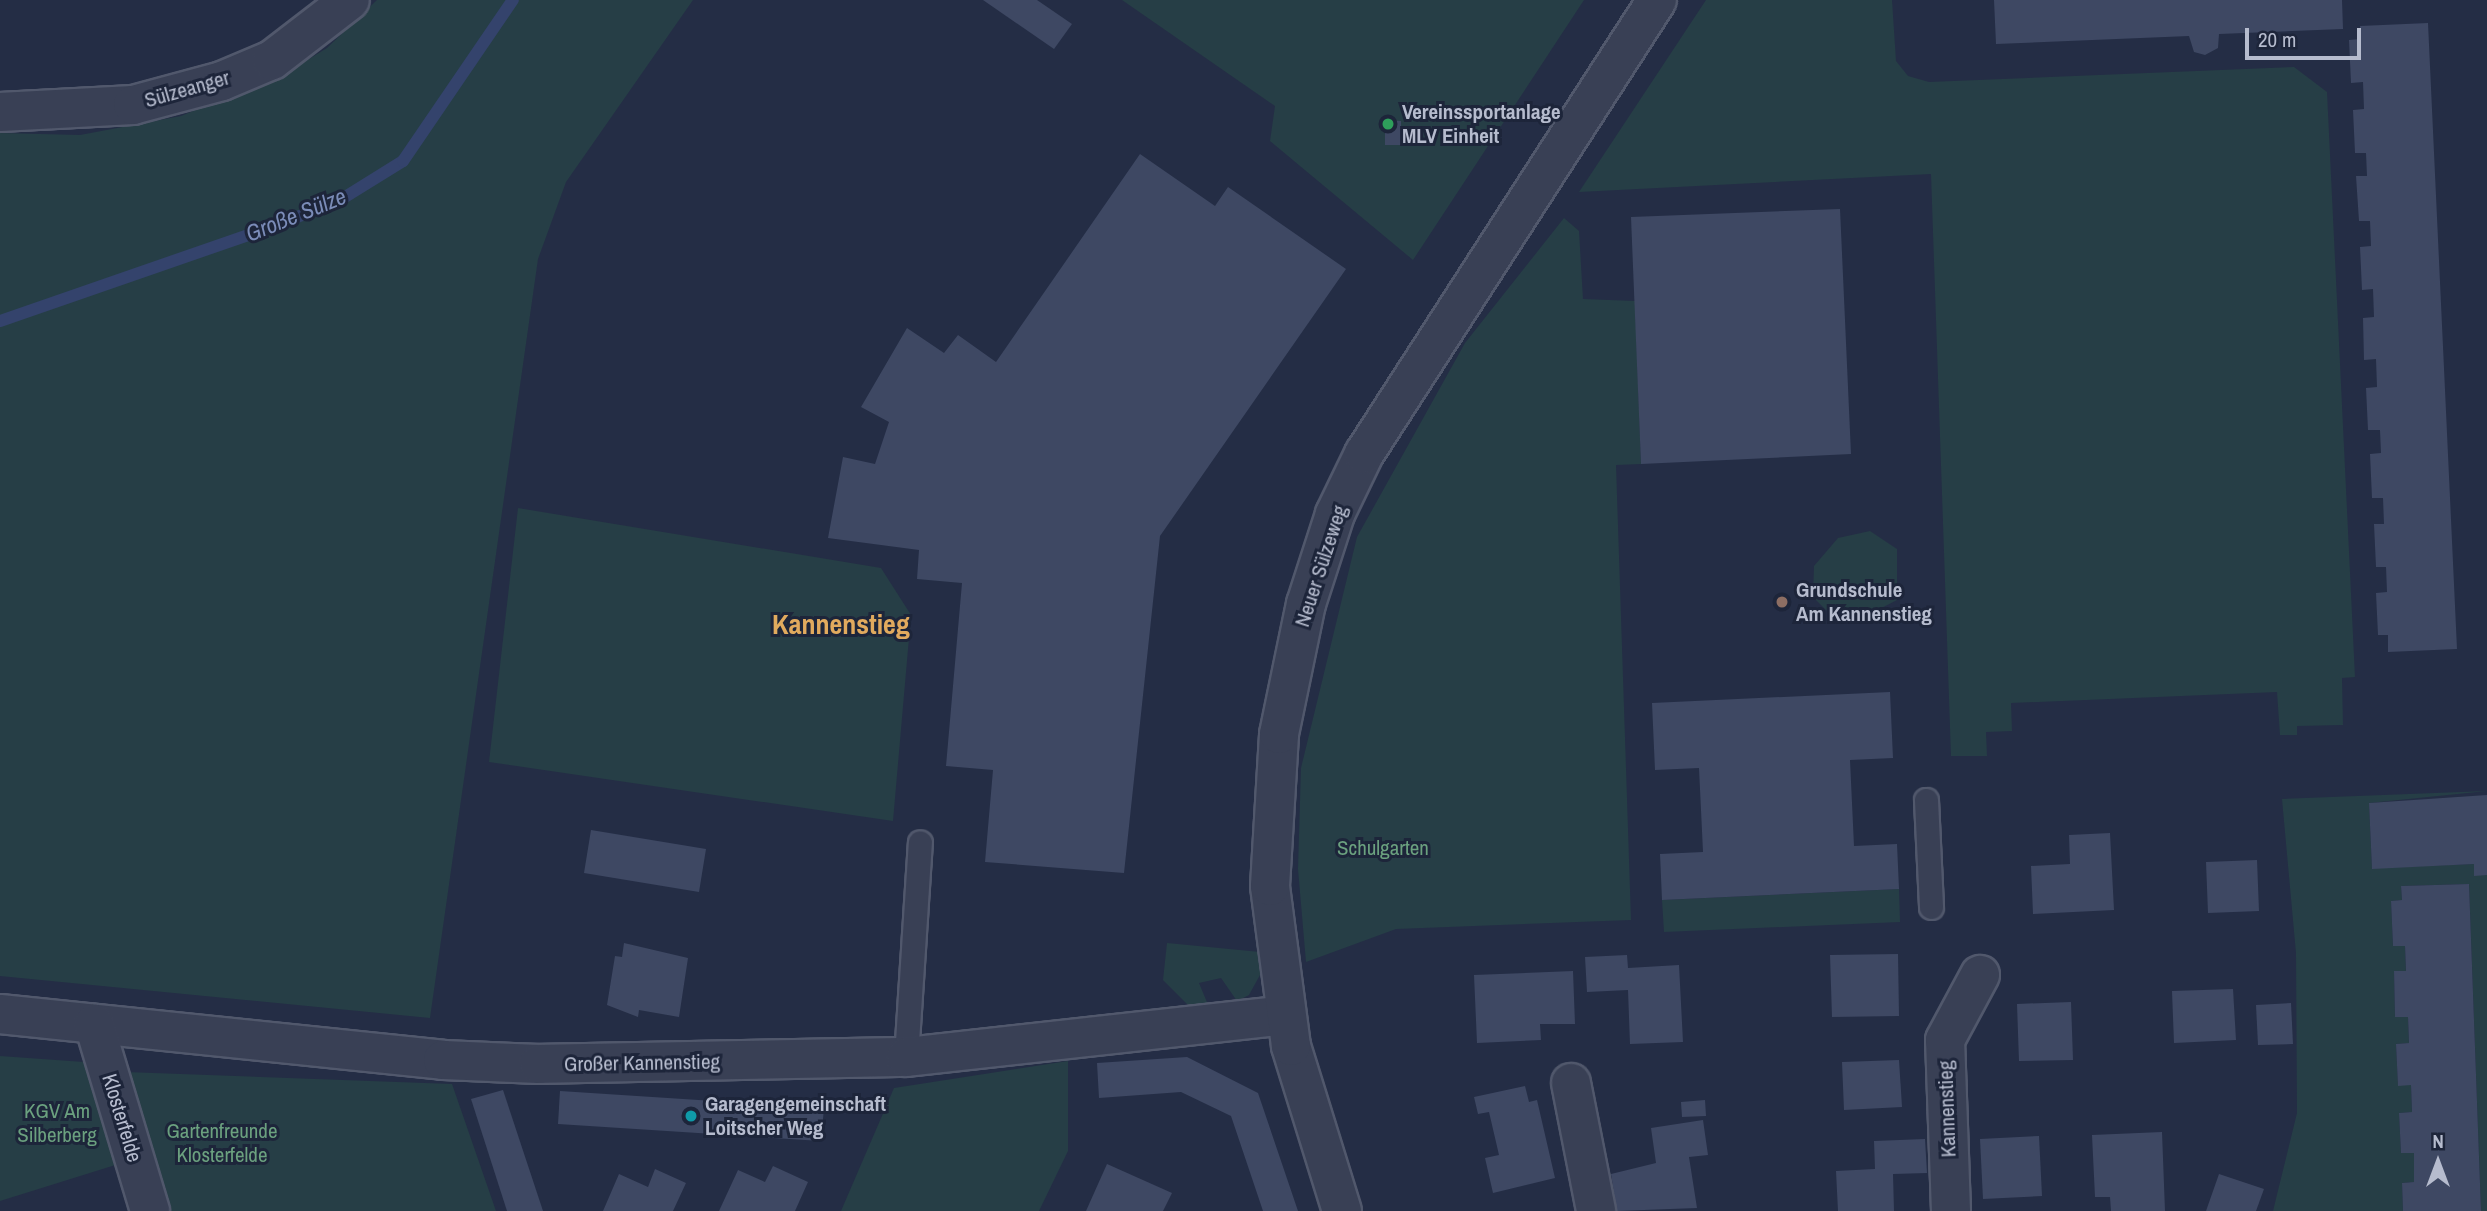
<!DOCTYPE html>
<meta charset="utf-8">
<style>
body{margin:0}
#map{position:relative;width:2487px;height:1211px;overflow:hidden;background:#242d45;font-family:"Archivo Narrow",sans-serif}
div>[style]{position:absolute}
.green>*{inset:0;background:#263e46}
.stream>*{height:12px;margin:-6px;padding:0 6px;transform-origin:6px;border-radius:6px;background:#34436c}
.building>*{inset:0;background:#3e4863}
.roads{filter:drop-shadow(2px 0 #51586c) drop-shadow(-2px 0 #51586c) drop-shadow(0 2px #51586c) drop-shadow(0 -2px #51586c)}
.service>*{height:23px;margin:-11.5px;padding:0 11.5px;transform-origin:11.5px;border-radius:11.5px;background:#394055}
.minor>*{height:38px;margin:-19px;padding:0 19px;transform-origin:19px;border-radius:19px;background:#394055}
.dots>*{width:19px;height:19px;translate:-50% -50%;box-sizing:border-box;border:4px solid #1d253a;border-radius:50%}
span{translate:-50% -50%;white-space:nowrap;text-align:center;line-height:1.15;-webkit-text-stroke:6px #1d253a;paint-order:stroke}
.street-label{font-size:21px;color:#b6bcce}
.poi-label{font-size:21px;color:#b6bcce;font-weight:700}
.left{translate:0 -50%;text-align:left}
.park-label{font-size:21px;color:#6ba17f}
.water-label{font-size:23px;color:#7b8cb8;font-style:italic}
.district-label{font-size:28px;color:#e1aa5e;font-weight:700}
.north{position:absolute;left:2403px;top:1127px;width:70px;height:70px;-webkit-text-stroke:5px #1d253a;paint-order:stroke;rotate:0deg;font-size:19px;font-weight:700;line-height:28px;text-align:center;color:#b6bcce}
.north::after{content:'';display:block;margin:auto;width:24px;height:32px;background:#b6bcce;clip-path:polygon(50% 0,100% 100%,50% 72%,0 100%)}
.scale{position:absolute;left:2245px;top:28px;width:116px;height:32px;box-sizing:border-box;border:4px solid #b6bcce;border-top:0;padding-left:9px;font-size:21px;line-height:24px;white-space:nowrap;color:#b6bcce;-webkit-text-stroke:5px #1d253a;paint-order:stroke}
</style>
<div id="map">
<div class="green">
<div style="clip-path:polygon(377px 0,693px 0,566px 182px,538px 259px,430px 1018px,0 976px,0 133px,80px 135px,181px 116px,291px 70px,327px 48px)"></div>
<div style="clip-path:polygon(1122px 0,1584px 0,1413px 260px,1270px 141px,1275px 106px)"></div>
<div style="clip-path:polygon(1706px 0,1892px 0,1896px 61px,1908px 76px,1929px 82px,2294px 67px,2327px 92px,2355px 677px,2342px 678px,2343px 725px,2297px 726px,2297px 735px,2280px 735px,2277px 692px,2011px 703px,2012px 731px,1986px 732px,1987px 756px,1951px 756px,1931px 174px,1579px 192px)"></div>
<div style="clip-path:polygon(1564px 218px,1579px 231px,1583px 299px,1635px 301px,1641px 464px,1616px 465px,1631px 920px,1396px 929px,1306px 962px,1298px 869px,1301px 768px,1357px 537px,1465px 343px)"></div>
<div style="clip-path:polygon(518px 508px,881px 568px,911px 615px,893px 821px,489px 762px)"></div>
<div style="clip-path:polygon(1870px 531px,1897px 549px,1897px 600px,1862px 618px,1830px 614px,1813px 597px,1814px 566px,1838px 538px)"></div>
<div style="clip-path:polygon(2487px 791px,2369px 803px,2372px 868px,2474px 864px,2474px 875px,2487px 875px,2487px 1211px,2481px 1211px,2469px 884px,2401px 886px,2402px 900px,2391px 901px,2393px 946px,2405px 946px,2406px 971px,2394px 972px,2395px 1017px,2408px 1017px,2409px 1043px,2396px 1044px,2398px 1085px,2411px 1085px,2412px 1112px,2399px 1113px,2401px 1153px,2414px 1153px,2414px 1182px,2402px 1183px,2403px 1211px,2273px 1211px,2297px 1113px,2296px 953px,2282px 799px)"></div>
<div style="clip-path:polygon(1899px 889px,1900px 922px,1664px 932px,1662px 900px)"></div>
<div style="clip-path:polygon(1167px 943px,1260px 952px,1260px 975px,1249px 995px,1237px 1001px,1221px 978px,1199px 983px,1209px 1007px,1191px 1008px,1163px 980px)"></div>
<div style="clip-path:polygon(0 1056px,98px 1063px,125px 1162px,0 1201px)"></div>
<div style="clip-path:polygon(1068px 1061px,1068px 1151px,1039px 1211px,841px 1211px,894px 1088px)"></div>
<div style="clip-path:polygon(126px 1072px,452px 1084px,496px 1211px,171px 1211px)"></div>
</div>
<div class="stream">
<div style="left:0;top:321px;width:299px;rotate:-19.1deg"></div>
<div style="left:283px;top:223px;width:67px;rotate:-22.8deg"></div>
<div style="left:345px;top:197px;width:68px;rotate:-31.8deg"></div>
<div style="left:403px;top:161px;width:195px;rotate:-55.7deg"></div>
</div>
<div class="building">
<div style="clip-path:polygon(983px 0,1037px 0,1072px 24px,1054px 49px)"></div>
<div style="clip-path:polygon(1994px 0,2342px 0,2343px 29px,2219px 34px,2218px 48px,2205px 55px,2194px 52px,2189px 36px,1996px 44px)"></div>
<div style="clip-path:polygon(2428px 23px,2457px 649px,2388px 652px,2388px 635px,2378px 635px,2376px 593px,2387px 592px,2386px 567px,2376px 567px,2374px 524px,2384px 524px,2383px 498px,2372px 498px,2370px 454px,2381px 453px,2380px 430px,2368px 430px,2366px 388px,2377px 387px,2376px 359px,2364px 360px,2363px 318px,2374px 317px,2373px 289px,2362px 290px,2360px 247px,2371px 246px,2370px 221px,2359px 221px,2356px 176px,2367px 176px,2366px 153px,2355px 153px,2353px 110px,2364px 109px,2363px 82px,2351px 83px,2349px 40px,2361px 39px,2360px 26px)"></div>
<div style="clip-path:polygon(1385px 120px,1401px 121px,1401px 145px,1385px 145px)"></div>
<div style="clip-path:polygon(1140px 154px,1215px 206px,1228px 187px,1346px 269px,1160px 536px,1124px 873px,985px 862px,993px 770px,946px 766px,962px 583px,917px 579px,919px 550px,828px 538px,843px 457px,875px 464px,889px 422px,861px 407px,907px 328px,944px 353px,958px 335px,996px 362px)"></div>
<div style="clip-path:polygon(1840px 209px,1851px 454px,1641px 464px,1631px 217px)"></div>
<div style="clip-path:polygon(1890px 692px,1893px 758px,1850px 760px,1854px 846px,1897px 844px,1899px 889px,1662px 900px,1660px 854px,1703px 852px,1699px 768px,1655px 770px,1652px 703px)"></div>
<div style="clip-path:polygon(2487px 795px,2487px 875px,2474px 876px,2474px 864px,2372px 869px,2369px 803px)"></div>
<div style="clip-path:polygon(591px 830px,706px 849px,699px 892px,584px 873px)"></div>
<div style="clip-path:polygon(2110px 833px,2114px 910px,2033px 914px,2031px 866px,2070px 864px,2069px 835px)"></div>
<div style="clip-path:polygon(2257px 860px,2259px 911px,2208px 913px,2206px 862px)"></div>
<div style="clip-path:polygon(2469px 884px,2481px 1211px,2403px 1211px,2402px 1183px,2414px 1182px,2414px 1153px,2401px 1153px,2399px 1113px,2412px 1112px,2411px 1085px,2398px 1086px,2396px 1044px,2409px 1043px,2408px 1017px,2395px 1017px,2394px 971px,2406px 971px,2405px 946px,2393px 946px,2391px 901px,2402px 900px,2401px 886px)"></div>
<div style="clip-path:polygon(624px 943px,688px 958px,679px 1017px,639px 1010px,638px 1017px,607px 1005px,615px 956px,622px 957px)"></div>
<div style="clip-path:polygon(1898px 954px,1899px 1016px,1832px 1017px,1830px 955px)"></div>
<div style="clip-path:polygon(1627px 955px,1628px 968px,1679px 965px,1683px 1042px,1630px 1044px,1628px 990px,1587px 992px,1585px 957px)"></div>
<div style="clip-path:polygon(1573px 971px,1575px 1024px,1540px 1024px,1541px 1040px,1477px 1043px,1474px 975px)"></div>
<div style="clip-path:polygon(2233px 989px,2236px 1040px,2174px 1043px,2172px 991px)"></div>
<div style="clip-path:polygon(2071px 1002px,2073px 1060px,2019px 1061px,2017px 1004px)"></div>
<div style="clip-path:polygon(2291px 1003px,2293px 1044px,2258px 1045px,2256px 1005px)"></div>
<div style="clip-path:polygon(1187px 1057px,1258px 1093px,1298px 1211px,1263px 1211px,1231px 1116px,1181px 1092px,1099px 1098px,1097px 1063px)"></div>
<div style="clip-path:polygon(1899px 1060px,1902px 1107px,1844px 1110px,1842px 1062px)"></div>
<div style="clip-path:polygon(1525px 1086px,1529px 1102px,1537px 1100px,1555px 1178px,1493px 1193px,1485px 1158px,1499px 1155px,1489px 1112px,1478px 1114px,1474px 1097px)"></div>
<div style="clip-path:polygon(503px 1090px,543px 1211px,507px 1211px,471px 1099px)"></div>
<div style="clip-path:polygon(560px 1091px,824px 1108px,821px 1141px,558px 1124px)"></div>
<div style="clip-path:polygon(1705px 1100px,1706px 1116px,1682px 1117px,1681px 1102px)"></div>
<div style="clip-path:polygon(1703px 1120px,1708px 1155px,1689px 1157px,1697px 1208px,1617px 1211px,1611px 1174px,1656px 1163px,1651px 1128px)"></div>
<div style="clip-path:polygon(2162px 1132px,2165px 1211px,2111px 1211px,2110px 1197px,2095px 1197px,2092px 1135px)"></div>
<div style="clip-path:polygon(2039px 1136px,2042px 1196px,1983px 1199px,1980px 1139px)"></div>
<div style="clip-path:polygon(1925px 1139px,1927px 1173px,1893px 1174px,1894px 1211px,1838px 1211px,1836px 1171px,1875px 1169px,1874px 1141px)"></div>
<div style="clip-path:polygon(1107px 1164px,1172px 1193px,1163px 1211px,1086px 1211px)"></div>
<div style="clip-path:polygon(773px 1166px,808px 1182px,795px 1211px,719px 1211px,738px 1170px,765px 1182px)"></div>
<div style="clip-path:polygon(655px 1169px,686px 1183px,673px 1211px,603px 1211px,619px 1174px,648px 1187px)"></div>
<div style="clip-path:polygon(2219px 1174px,2264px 1189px,2256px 1211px,2206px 1211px)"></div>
</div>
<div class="roads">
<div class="service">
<div style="left:1926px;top:800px;width:107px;rotate:87.3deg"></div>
<div style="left:906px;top:1057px;width:215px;rotate:-86.3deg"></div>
</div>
<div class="minor">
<div style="left:0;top:112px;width:133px;rotate:-3deg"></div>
<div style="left:133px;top:105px;width:92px;rotate:-15.1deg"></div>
<div style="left:222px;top:81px;width:54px;rotate:-22.8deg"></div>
<div style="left:272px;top:60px;width:98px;rotate:-37.6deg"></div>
<div style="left:0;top:1014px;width:445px;rotate:5.9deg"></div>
<div style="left:443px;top:1060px;width:96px;rotate:2.4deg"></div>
<div style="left:539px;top:1064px;width:367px;rotate:-1.1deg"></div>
<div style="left:906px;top:1057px;width:381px;rotate:-6.3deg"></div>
<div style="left:94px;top:1024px;width:195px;rotate:73.3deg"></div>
<div style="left:1571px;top:1083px;width:130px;rotate:78.9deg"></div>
<div style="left:1342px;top:1211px;width:173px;rotate:-107.2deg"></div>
<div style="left:1291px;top:1046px;width:161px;rotate:-97.5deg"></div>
<div style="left:1270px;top:886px;width:152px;rotate:-86.6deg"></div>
<div style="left:1279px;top:734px;width:133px;rotate:-78.3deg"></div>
<div style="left:1306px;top:604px;width:95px;rotate:-72.1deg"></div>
<div style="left:1335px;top:514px;width:67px;rotate:-64.2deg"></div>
<div style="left:1364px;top:454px;width:540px;rotate:-57.16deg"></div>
<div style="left:1951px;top:1211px;width:171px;rotate:-92deg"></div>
<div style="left:1945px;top:1040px;width:74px;rotate:-61.7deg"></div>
</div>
</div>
<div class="dots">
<div style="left:1388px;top:124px;background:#2e9e5b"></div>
<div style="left:1782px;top:602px;background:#8d6e63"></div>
<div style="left:691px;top:1116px;background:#0f9aa8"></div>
</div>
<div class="street-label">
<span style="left:187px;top:89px;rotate:-16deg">Sülzeanger</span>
<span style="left:1321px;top:566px;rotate:-72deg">Neuer Sülzeweg</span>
<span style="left:642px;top:1063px;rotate:-1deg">Großer Kannenstieg</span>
<span style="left:1947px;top:1109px;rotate:-92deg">Kannenstieg</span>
<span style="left:122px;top:1118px;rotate:73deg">Klosterfelde</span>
</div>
<div class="poi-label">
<span class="left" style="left:1402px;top:124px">Vereinssportanlage<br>MLV Einheit</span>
<span class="left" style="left:1796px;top:602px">Grundschule<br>Am Kannenstieg</span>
<span class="left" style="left:705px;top:1116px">Garagengemeinschaft<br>Loitscher Weg</span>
</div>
<div class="park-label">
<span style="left:1383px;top:848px">Schulgarten</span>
<span style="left:57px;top:1123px">KGV Am<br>Silberberg</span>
<span style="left:222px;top:1143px">Gartenfreunde<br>Klosterfelde</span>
</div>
<div class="water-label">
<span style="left:296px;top:215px;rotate:-22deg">Große Sülze</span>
</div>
<div class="district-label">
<span style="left:841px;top:624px">Kannenstieg</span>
</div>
<div class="north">N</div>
<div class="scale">20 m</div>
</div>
